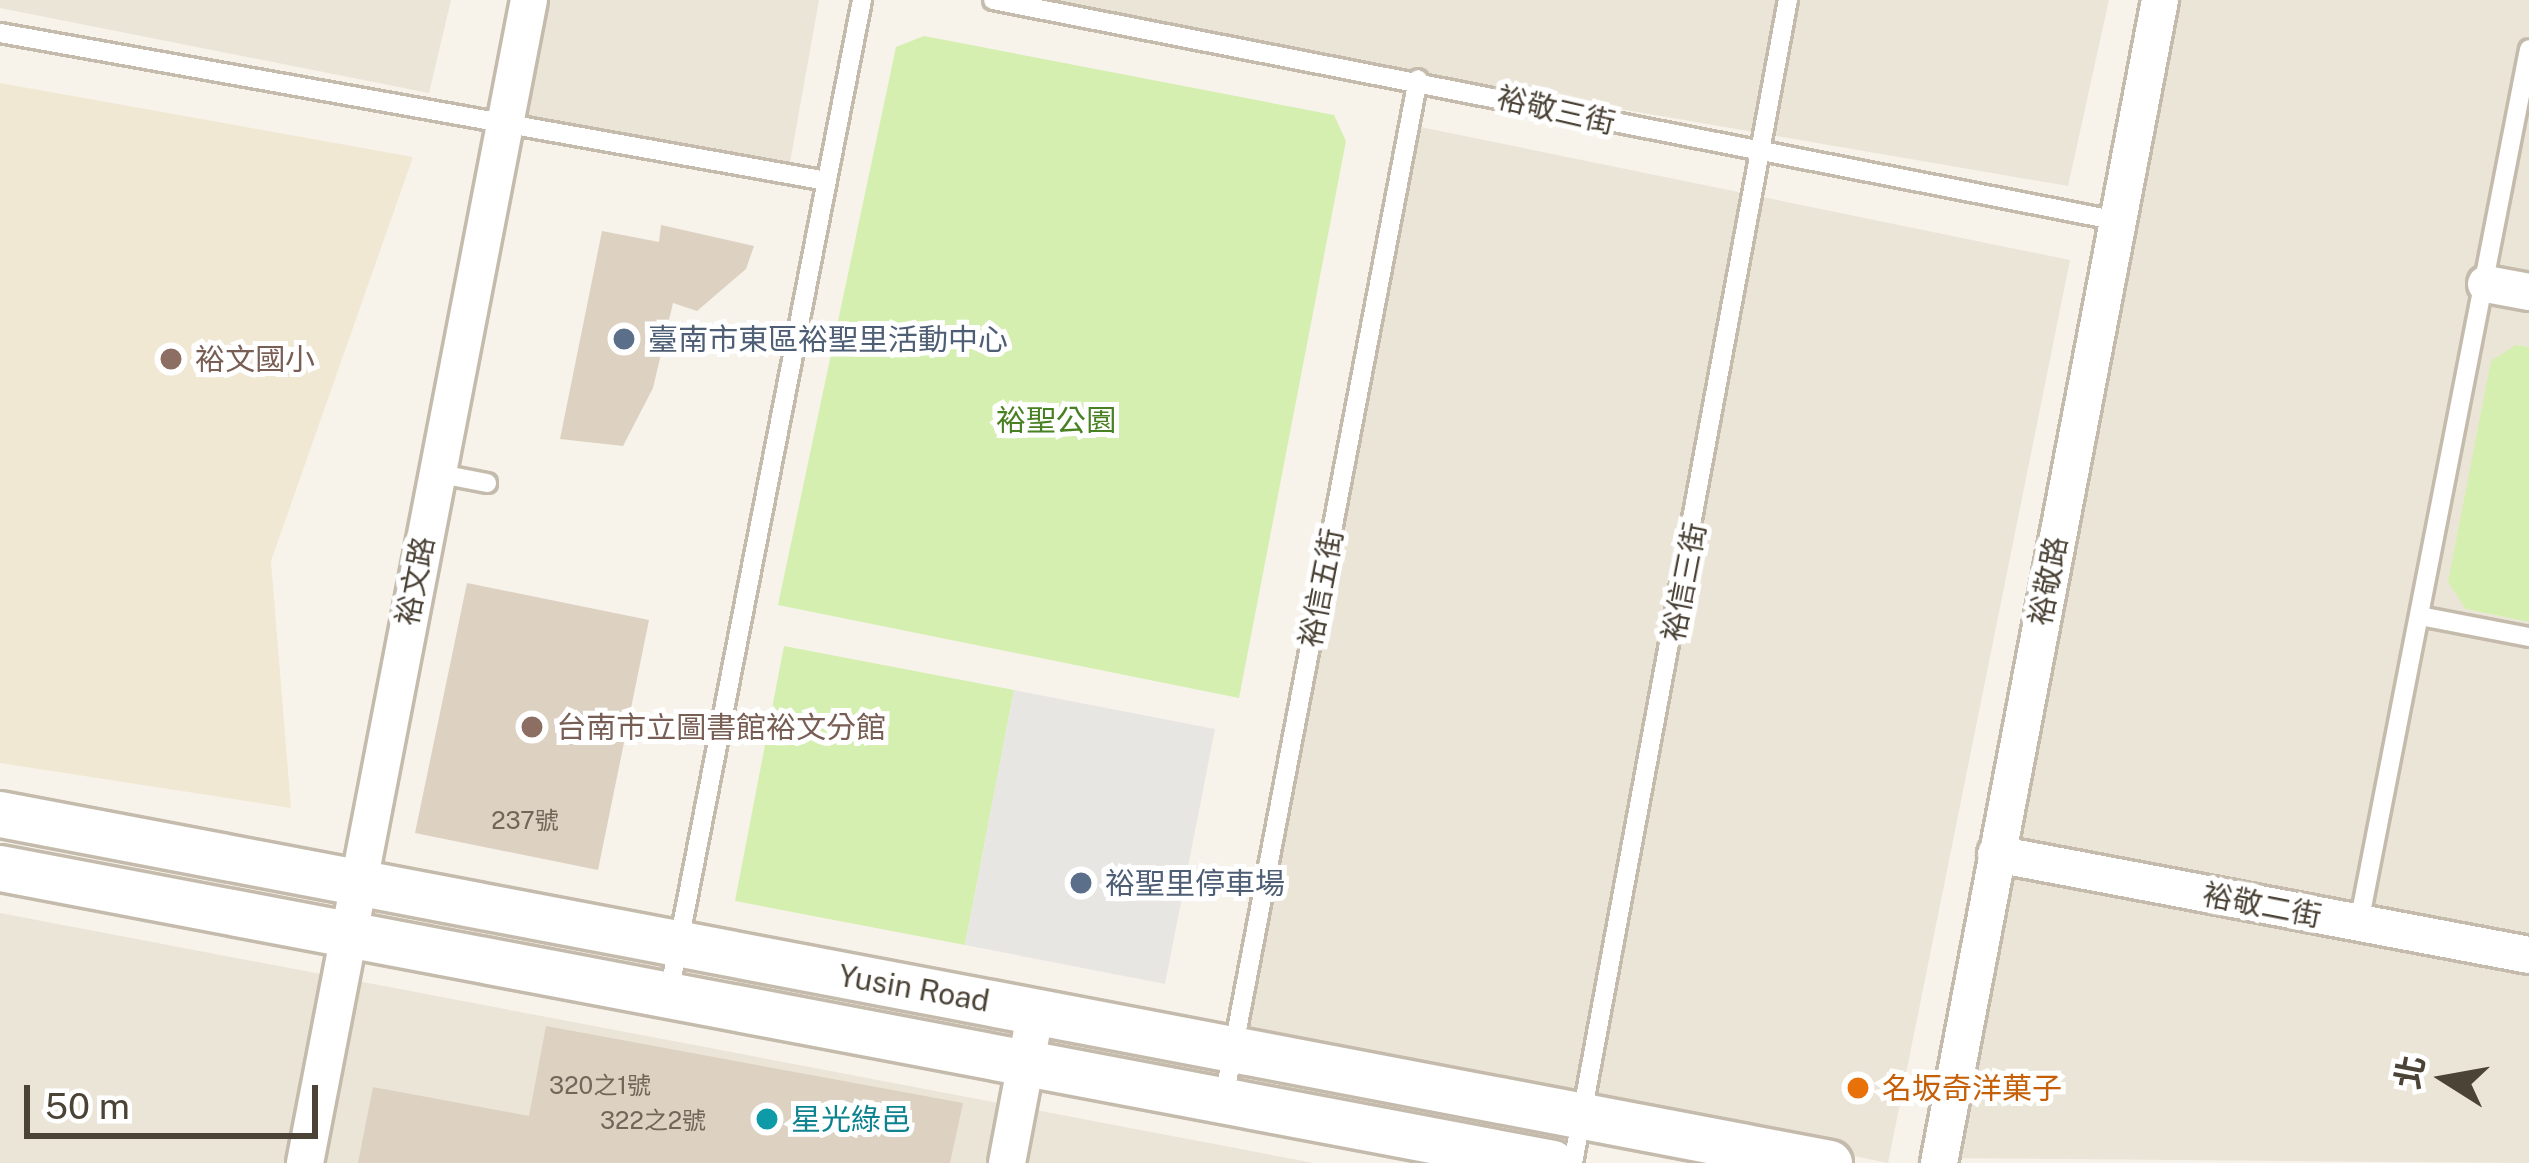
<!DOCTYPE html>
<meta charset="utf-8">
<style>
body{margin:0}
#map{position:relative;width:2529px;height:1163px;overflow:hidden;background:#f7f3eb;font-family:"Public Sans","Noto Sans TC",sans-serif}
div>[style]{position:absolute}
.residential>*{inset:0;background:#ebe5d8}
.education>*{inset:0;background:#f1e8d3}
.green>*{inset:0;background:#d4efaf}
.parking>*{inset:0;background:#e8e6e2}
.building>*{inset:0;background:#ddd1c1}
.roads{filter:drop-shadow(3px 0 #c4bbac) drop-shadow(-3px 0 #c4bbac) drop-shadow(0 3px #c4bbac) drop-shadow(0 -3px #c4bbac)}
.service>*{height:18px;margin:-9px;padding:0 9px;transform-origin:9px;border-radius:9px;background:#fff}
.minor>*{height:36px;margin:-18px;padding:0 18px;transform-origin:18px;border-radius:18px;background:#fff}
.tertiary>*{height:45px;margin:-22.5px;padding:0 22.5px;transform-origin:22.5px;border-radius:22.5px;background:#fff}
.dots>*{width:33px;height:33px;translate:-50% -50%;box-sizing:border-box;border:6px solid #fff;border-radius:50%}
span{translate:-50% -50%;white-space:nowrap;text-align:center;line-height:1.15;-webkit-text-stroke:10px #fff;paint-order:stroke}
.number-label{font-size:24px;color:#70665a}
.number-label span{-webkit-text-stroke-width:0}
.street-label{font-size:30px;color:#4c4337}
.service-label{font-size:30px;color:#4e5e75}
.left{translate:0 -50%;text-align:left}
.education-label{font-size:30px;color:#785e54}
.park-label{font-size:30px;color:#488121}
.food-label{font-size:30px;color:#c56008}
.culture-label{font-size:30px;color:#0d838f}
.north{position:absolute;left:2385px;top:1019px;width:120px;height:120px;-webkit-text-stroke:9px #fff;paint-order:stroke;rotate:281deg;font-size:33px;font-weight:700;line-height:48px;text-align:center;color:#4c4337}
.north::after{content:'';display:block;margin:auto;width:42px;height:54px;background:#4c4337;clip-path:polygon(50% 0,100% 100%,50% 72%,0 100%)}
.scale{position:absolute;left:24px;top:1085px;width:294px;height:54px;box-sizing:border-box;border:6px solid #4c4337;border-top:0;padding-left:15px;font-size:36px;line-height:42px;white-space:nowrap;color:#4c4337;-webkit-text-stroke:9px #fff;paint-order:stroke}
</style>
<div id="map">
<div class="residential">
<div style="clip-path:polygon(0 0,451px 0,429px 93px,0 8px)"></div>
<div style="clip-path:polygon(538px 0,819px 0,789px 168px,516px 120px)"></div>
<div style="clip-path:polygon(986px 0,2109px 0,2068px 186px)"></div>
<div style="clip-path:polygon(2171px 0,2529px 0,2529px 347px,2516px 345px,2466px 609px,2529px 622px,2529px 1163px,1936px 1158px)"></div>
<div style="clip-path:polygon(1411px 125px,2070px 260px,1888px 1163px,1245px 1031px)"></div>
<div style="clip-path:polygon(0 913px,1314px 1163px,0 1163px)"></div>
</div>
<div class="education">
<div style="clip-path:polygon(0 83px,413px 157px,271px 561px,291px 808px,0 763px)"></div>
</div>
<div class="green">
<div style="clip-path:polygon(924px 36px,1334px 115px,1346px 141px,1239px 698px,778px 605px,896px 47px)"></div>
<div style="clip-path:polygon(2516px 345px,2529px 347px,2529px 622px,2466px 609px,2448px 582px,2491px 361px)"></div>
<div style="clip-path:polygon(784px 646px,1014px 690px,965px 945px,735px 901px)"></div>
</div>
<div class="parking">
<div style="clip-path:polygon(1014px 690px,1215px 729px,1165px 984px,965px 945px)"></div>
</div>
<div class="building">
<div style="clip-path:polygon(661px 225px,754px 246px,746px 269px,697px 311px,673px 303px,653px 388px,623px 446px,560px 439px,602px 231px,659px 242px)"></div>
<div style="clip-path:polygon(467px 583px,649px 620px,598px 870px,415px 833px)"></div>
<div style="clip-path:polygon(546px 1026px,963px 1103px,950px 1163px,358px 1163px,373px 1087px,529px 1116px)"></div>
</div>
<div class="roads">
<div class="service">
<div style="left:993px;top:0;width:1147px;rotate:11.11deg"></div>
<div style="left:0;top:33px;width:840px;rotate:10.15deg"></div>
<div style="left:436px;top:473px;width:52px;rotate:11.1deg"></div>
<div style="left:2420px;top:616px;width:111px;rotate:10.9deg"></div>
<div style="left:2359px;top:923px;width:890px;rotate:-78.99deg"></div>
<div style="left:669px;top:993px;width:1012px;rotate:-79deg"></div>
<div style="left:1224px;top:1098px;width:1037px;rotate:-79.22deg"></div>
<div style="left:1573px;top:1163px;width:1183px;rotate:-79.53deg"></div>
</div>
<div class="minor">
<div style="left:2486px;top:284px;width:44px;rotate:10.5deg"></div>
<div style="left:1996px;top:854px;width:542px;rotate:10.73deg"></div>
<div style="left:305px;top:1163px;width:1184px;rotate:-79.1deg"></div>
<div style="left:1007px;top:1163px;width:156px;rotate:-79.3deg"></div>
<div style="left:1939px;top:1163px;width:1184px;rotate:-79.24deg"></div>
</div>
<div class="tertiary">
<div style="left:0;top:814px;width:1862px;rotate:10.8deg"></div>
<div style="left:0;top:868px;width:1580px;rotate:10.76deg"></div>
</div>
</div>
<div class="dots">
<div style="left:624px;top:339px;background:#5c6f8a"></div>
<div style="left:171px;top:359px;background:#8d6e63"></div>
<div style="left:532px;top:727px;background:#8d6e63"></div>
<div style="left:1081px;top:883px;background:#5c6f8a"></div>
<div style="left:1858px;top:1088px;background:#e8710a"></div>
<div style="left:767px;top:1119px;background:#0f9aa8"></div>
</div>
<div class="number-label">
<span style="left:525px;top:821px">237號</span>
<span style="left:600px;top:1086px">320之1號</span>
<span style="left:653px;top:1121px">322之2號</span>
</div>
<div class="street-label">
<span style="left:1556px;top:110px;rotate:13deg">裕敬三街</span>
<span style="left:415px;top:581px;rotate:-79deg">裕文路</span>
<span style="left:2048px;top:581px;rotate:-79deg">裕敬路</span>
<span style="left:1684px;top:582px;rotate:-79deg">裕信三街</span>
<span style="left:1321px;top:588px;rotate:-79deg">裕信五街</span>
<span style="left:2262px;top:905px;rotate:11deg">裕敬二街</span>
<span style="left:914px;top:988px;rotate:10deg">Yusin Road</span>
</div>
<div class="service-label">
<span class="left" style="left:648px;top:339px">臺南市東區裕聖里活動中心</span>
<span class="left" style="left:1105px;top:883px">裕聖里停車場</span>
</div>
<div class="education-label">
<span class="left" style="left:195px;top:359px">裕文國小</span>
<span class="left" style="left:556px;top:727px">台南市立圖書館裕文分館</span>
</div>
<div class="park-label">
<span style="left:1056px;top:420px">裕聖公園</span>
</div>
<div class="food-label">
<span class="left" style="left:1882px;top:1088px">名坂奇洋菓子</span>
</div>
<div class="culture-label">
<span class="left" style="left:791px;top:1119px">星光綠邑</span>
</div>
<div class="north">北</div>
<div class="scale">50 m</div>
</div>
